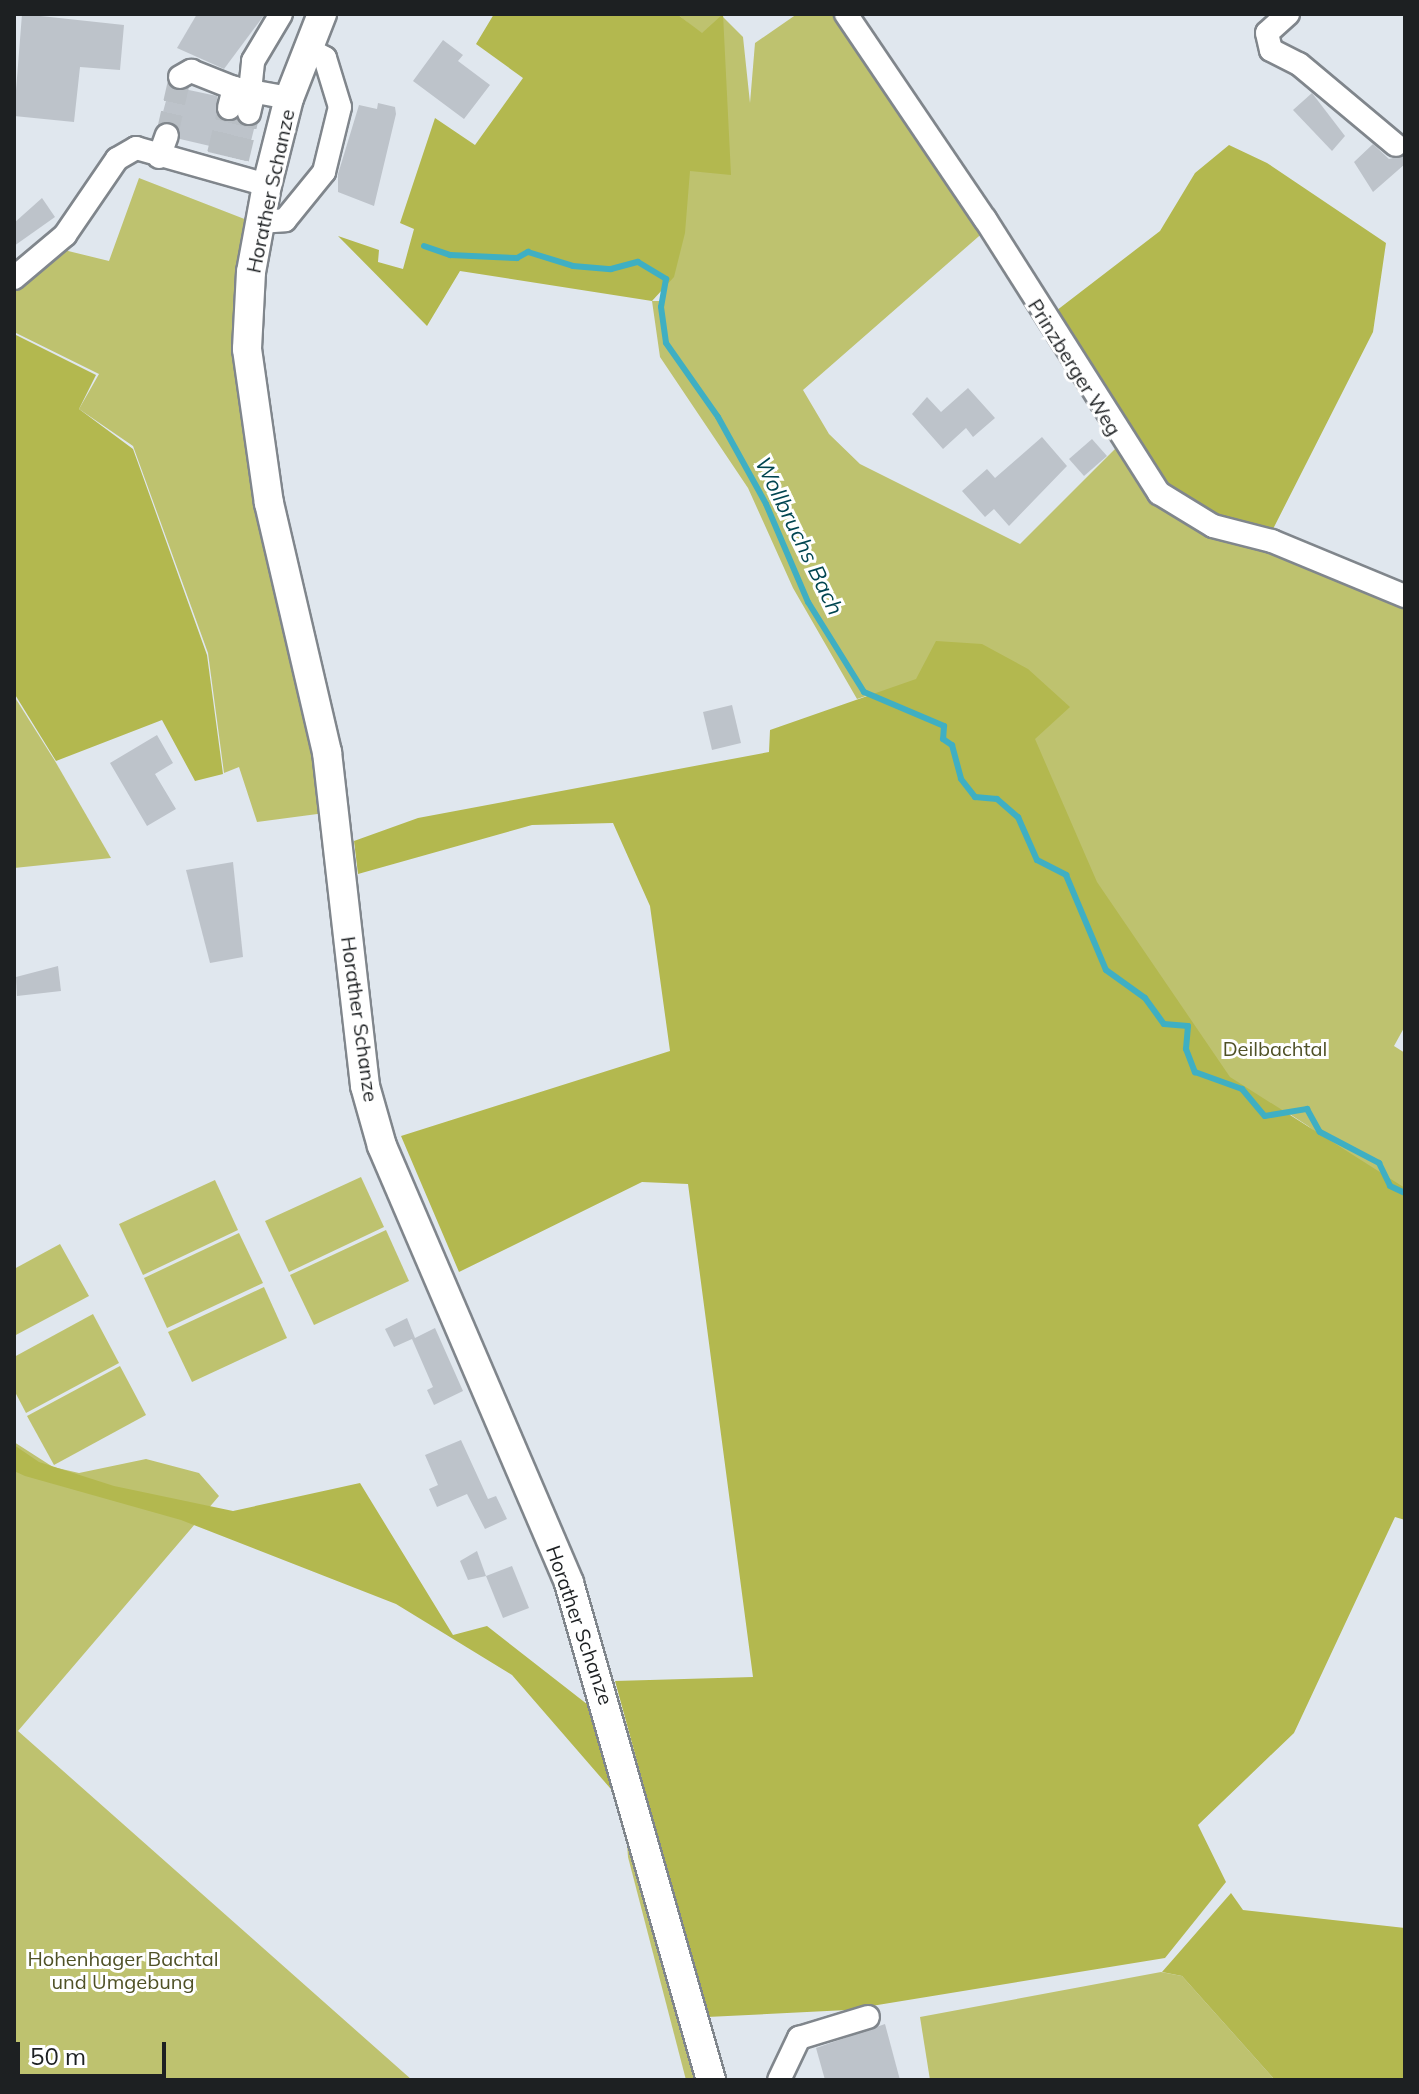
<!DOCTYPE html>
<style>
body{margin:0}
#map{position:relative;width:1419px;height:2094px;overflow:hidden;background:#e0e7ee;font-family:Mulish,sans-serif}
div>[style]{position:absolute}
.green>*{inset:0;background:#bec26f}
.forest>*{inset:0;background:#b3b84f}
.stream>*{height:6px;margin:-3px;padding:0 3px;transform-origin:3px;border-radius:3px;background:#3fafc3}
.building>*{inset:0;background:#bdc3ca}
.minor-tunnel>*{height:22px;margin-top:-11px;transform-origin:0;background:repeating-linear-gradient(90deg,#b9bfc5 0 22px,transparent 0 33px)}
.roads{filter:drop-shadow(2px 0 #80868c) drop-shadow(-2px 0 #80868c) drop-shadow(0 2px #80868c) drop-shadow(0 -2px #80868c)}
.minor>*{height:22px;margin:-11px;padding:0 11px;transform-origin:11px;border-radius:11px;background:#fff}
.major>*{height:28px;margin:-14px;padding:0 14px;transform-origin:14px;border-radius:14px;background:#fff}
span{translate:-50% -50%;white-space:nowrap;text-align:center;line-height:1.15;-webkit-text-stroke:6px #fff;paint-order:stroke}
.street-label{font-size:20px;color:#1d2022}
.park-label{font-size:20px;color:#4f5126}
.water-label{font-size:22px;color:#004550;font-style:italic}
.frame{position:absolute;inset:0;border:16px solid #1d2022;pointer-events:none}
.scale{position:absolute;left:16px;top:2042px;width:150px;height:36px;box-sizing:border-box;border:4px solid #1d2022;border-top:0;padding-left:10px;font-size:24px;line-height:28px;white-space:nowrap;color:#1d2022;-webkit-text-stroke:6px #fff;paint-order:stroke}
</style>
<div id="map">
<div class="green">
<div style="clip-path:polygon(677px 14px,720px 14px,743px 37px,750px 103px,755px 43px,797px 14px,856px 14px,994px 223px,803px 390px,829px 434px,860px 464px,1020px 544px,1118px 446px,1405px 603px,1405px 1026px,1394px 1046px,1405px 1053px,1405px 1205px,1308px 1126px,1285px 1111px,1263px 1115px,872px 694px,857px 699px,793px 588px,748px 488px,660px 357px,652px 301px,661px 301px,698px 31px)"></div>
<div style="clip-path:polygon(139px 178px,247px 220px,243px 272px,325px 813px,257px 822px,239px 767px,224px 773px,208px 653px,133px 446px,79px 409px,99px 374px,14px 332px,14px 288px,60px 249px,109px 261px)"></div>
<div style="clip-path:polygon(14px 696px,55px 761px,111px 858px,14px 868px)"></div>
<div style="clip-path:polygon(361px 1177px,384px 1227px,289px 1272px,265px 1221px)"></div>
<div style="clip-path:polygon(215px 1180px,238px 1230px,143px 1275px,119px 1224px)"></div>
<div style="clip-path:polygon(386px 1230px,409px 1281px,314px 1325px,290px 1275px)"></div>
<div style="clip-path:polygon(239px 1233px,263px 1283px,167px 1328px,144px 1278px)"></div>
<div style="clip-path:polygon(60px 1244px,89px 1296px,14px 1336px,14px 1269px)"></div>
<div style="clip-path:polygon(264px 1287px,287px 1338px,192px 1382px,168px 1332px)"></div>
<div style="clip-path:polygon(93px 1314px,119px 1363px,26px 1413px,14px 1390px,14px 1357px)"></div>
<div style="clip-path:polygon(120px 1366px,146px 1415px,54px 1465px,27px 1416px)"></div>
<div style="clip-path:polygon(14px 1442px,53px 1467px,79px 1473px,146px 1459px,199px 1473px,219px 1496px,18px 1731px,412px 2080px,14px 2080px)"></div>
<div style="clip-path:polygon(626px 1831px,701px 2080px,686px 2080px,628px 1857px)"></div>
<div style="clip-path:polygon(1161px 1972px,1182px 1976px,1275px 2080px,930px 2080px,920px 2017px)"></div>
</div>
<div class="forest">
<div style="clip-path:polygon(494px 14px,677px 14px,702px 33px,723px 14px,731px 175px,690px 171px,685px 233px,674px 277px,652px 301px,460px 271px,427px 326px,338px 236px,379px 250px,378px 262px,403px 269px,414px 229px,400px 223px,435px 118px,475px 145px,523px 78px,476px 44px)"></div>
<div style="clip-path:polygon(1229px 145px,1267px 163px,1386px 243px,1373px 332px,1271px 533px,1216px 518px,1163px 487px,1052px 314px,1160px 231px,1195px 173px)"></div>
<div style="clip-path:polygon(14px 334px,96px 375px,79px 409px,133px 449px,207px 655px,223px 774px,195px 781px,162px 720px,56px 761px,14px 693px)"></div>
<div style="clip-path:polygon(936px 641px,982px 644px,1028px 669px,1070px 707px,1035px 739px,1097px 882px,1230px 1077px,1405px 1188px,1405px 1520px,1395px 1517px,1294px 1733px,1198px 1825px,1226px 1882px,1165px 1958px,847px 2010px,707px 2017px,615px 1681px,753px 1677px,688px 1184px,642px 1182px,459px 1272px,401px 1136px,670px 1051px,650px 906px,613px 823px,532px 825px,358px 874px,354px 841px,418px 818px,769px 752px,770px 730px,916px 679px)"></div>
<div style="clip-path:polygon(14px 1445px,39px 1462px,114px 1486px,233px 1511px,360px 1483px,453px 1635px,487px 1626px,592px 1708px,623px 1803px,512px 1675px,396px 1604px,181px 1520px,25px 1476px,14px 1471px)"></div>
<div style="clip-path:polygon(1231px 1893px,1243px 1910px,1405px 1928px,1405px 2080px,1275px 2080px,1182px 1976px,1162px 1972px)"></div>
</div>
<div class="stream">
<div style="left:424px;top:246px;width:28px;rotate:19deg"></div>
<div style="left:450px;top:255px;width:67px;rotate:2.6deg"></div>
<div style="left:517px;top:258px;width:13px;rotate:-29deg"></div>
<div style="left:528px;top:252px;width:47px;rotate:17.3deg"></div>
<div style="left:573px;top:266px;width:38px;rotate:5deg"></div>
<div style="left:611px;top:269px;width:28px;rotate:-15deg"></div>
<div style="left:638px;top:262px;width:33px;rotate:31deg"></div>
<div style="left:666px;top:279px;width:28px;rotate:100deg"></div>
<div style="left:661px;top:307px;width:36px;rotate:82deg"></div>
<div style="left:666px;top:343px;width:90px;rotate:54.9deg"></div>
<div style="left:718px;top:417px;width:99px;rotate:61.1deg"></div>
<div style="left:766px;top:504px;width:107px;rotate:66.8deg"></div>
<div style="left:808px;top:602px;width:106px;rotate:58.1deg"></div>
<div style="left:864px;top:692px;width:87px;rotate:23deg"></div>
<div style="left:944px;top:726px;width:13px;rotate:94deg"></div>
<div style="left:943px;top:739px;width:11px;rotate:34deg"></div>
<div style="left:952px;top:745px;width:35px;rotate:75deg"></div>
<div style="left:961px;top:779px;width:23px;rotate:52deg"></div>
<div style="left:975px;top:797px;width:22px;rotate:5deg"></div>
<div style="left:997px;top:799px;width:28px;rotate:41deg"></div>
<div style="left:1018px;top:817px;width:47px;rotate:66.2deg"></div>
<div style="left:1037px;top:860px;width:33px;rotate:27deg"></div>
<div style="left:1066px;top:875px;width:103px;rotate:67.2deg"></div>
<div style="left:1106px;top:970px;width:48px;rotate:35.7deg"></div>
<div style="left:1145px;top:998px;width:32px;rotate:54deg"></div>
<div style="left:1164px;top:1024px;width:24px;rotate:5deg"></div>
<div style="left:1188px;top:1026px;width:23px;rotate:95deg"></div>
<div style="left:1186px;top:1049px;width:25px;rotate:69deg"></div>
<div style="left:1195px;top:1072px;width:50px;rotate:19.9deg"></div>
<div style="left:1242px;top:1089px;width:35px;rotate:50deg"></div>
<div style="left:1265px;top:1116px;width:43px;rotate:-9.5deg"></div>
<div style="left:1307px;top:1109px;width:26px;rotate:61deg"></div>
<div style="left:1320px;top:1132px;width:67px;rotate:27.7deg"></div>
<div style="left:1379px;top:1163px;width:25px;rotate:64deg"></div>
<div style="left:1390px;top:1186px;width:17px;rotate:25deg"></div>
</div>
<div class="building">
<div style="clip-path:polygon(22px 14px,124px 25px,120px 70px,80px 67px,74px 122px,14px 116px)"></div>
<div style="clip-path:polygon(197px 14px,265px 14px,224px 69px,177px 48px)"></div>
<div style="clip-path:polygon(443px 40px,463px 55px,458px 61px,490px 85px,464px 119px,413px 81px)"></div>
<div style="clip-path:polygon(170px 86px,217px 96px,220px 119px,255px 125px,246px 161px,208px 152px,210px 146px,180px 139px,172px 122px,160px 123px)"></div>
<div style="clip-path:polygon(1312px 93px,1345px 136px,1332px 151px,1293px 110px)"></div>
<div style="clip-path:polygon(378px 103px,395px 107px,396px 114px,374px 206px,338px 192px,338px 174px,359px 105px,377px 109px)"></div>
<div style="clip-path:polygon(1373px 144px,1389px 159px,1405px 155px,1405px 164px,1373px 192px,1354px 162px)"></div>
<div style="clip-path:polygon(42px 198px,55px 217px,14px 246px,14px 223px)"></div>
<div style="clip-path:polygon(968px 388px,995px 418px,973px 437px,966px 428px,943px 449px,912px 414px,927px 397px,941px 412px)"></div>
<div style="clip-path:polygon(1042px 437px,1067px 466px,1009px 526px,994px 509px,985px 517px,962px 491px,987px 469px,995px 478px)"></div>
<div style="clip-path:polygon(1092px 439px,1107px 456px,1084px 476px,1069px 459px)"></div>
<div style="clip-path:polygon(732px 705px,741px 743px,712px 750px,703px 712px)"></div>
<div style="clip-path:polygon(157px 735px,173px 763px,155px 774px,176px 809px,147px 826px,110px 763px)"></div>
<div style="clip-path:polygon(233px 862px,243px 957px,210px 963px,186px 870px)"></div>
<div style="clip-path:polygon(58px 966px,61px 991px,17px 996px,16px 977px)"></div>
<div style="clip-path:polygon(407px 1318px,415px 1338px,435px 1328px,463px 1391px,434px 1405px,427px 1390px,433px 1387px,412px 1339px,394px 1347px,385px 1329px)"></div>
<div style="clip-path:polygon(461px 1440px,488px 1499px,496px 1496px,507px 1519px,485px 1529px,467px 1494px,437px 1507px,429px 1489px,438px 1485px,425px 1455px)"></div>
<div style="clip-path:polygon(477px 1551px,486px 1576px,468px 1580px,460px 1561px)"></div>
<div style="clip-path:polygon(512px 1566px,529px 1608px,503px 1618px,486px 1576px)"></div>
<div style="clip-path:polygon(885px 2024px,900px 2080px,825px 2080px,816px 2048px)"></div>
</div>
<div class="minor-tunnel">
<div style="left:167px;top:135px;width:59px;rotate:-77.4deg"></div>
<div style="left:218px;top:154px;width:47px;rotate:-76.6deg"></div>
<div style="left:238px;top:159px;width:47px;rotate:-76.6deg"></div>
</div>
<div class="roads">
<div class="minor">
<div style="left:846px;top:14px;width:248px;rotate:55.9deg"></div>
<div style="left:985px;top:219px;width:325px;rotate:57.6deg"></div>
<div style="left:1159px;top:493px;width:63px;rotate:31.4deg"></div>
<div style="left:1213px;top:526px;width:61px;rotate:14.3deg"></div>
<div style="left:1272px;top:541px;width:144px;rotate:22.5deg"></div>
<div style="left:1288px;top:14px;width:28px;rotate:138deg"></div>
<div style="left:1267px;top:33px;width:17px;rotate:77deg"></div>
<div style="left:1271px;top:50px;width:31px;rotate:27deg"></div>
<div style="left:1299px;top:64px;width:126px;rotate:39.9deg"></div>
<div style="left:180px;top:77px;width:13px;rotate:-29deg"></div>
<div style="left:191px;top:71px;width:46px;rotate:21.6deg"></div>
<div style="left:250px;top:91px;width:30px;rotate:-84deg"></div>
<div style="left:253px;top:61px;width:55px;rotate:-59.2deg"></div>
<div style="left:229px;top:108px;width:21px;rotate:-76deg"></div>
<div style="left:234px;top:88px;width:56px;rotate:10.3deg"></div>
<div style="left:249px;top:113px;width:22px;rotate:-77deg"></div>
<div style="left:159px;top:157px;width:23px;rotate:-70deg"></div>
<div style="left:259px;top:222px;width:26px;rotate:-4deg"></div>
<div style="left:285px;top:220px;width:62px;rotate:-50.9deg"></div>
<div style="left:324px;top:172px;width:67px;rotate:-76.2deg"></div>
<div style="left:340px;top:107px;width:51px;rotate:-107deg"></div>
<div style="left:325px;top:58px;width:21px;rotate:-152deg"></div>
<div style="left:14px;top:278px;width:67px;rotate:-40.1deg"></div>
<div style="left:65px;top:235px;width:92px;rotate:-55.6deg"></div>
<div style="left:117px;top:159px;width:22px;rotate:-30deg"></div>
<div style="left:136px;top:148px;width:136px;rotate:15.8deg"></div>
<div style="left:779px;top:2080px;width:47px;rotate:-64.5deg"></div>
<div style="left:799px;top:2038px;width:72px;rotate:-16.9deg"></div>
</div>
<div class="major">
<div style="left:322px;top:14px;width:90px;rotate:111.4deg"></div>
<div style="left:289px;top:98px;width:90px;rotate:104.2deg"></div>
<div style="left:267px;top:185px;width:88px;rotate:100.4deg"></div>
<div style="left:251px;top:272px;width:77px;rotate:93deg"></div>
<div style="left:247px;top:349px;width:156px;rotate:81.9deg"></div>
<div style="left:269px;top:503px;width:256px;rotate:76.9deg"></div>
<div style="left:327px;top:752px;width:336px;rotate:83.5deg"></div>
<div style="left:365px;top:1086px;width:62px;rotate:74.2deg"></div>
<div style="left:382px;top:1146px;width:475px;rotate:66.8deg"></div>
<div style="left:569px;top:1583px;width:517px;rotate:74.05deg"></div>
</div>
</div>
<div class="street-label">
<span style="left:270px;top:191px;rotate:-78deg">Horather Schanze</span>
<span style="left:1075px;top:367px;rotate:58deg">Prinzberger Weg</span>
<span style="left:360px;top:1019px;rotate:82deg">Horather Schanze</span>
<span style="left:580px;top:1625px;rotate:71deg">Horather Schanze</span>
</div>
<div class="park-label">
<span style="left:1275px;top:1048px">Deilbachtal</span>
<span style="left:123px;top:1970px">Hohenhager Bachtal<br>und Umgebung</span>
</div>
<div class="water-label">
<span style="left:799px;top:536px;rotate:64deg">Wollbruchs Bach</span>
</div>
<div class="frame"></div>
<div class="scale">50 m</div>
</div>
